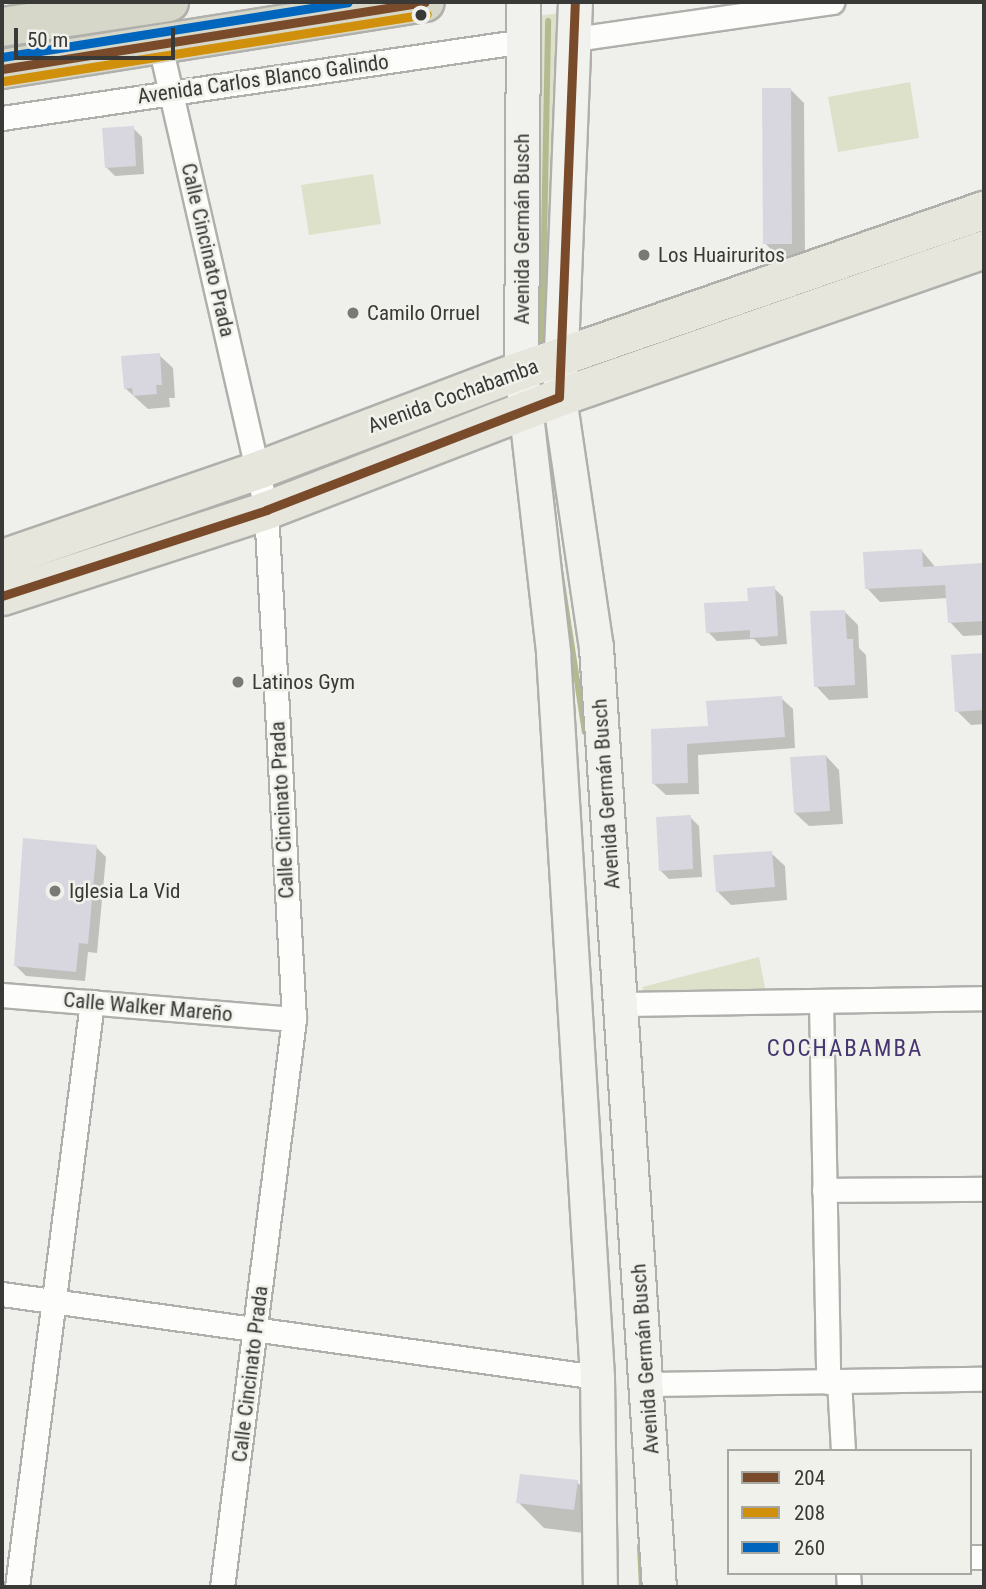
<!DOCTYPE html>
<meta charset="utf-8">
<style>
body{margin:0}
#map{position:relative;width:986px;height:1589px;overflow:hidden;background:#eff0eb;font-family:"Roboto Condensed",sans-serif}
div>[style]{position:absolute}
.green>*{inset:0;background:#dee1c9}
.shadow>*{inset:0;background:#0003}
.stream>*{height:6px;margin:-3px;padding:0 3px;transform-origin:3px;border-radius:3px;background:#b5b98f}
.building>*{inset:0;background:#d8d6df}
.roads{filter:drop-shadow(2px 0 #afb0ac) drop-shadow(-2px 0 #afb0ac) drop-shadow(0 2px #afb0ac) drop-shadow(0 -2px #afb0ac)}
.street>*{height:23px;margin:-11.5px;padding:0 11.5px;transform-origin:11.5px;border-radius:11.5px;background:#fdfdfc}
.secondary>*{height:33px;margin:-16.5px;padding:0 16.5px;transform-origin:16.5px;border-radius:16.5px;background:#f1f2ed}
.primary>*{height:37px;margin:-18.5px;padding:0 18.5px;transform-origin:18.5px;border-radius:18.5px;background:#e6e6dd}
.highway>*{height:38px;margin:-19px;padding:0 19px;transform-origin:19px;border-radius:19px;background:#d6d6c9}
.bus-1>*{height:9px;margin:-4.5px;padding:0 4.5px;transform-origin:4.5px;border-radius:4.5px;background:#7a4b2a}
.bus-2>*{height:9px;margin:-4.5px;padding:0 4.5px;transform-origin:4.5px;border-radius:4.5px;background:#d1900b}
.bus-3>*{height:9px;margin:-4.5px;padding:0 4.5px;transform-origin:4.5px;border-radius:4.5px;background:#0065bd}
.dots>*{width:19px;height:19px;translate:-50% -50%;box-sizing:border-box;border:4px solid #f0f1ea;border-radius:50%}
span{translate:-50% -50%;white-space:nowrap;text-align:center;line-height:1.15;-webkit-text-stroke:5px #f0f1ea;paint-order:stroke}
.street-label{font-size:21px;color:#393937}
.poi-label{font-size:21px;color:#393937}
.left{translate:0 -50%;text-align:left}
.neighbourhood-label{font-size:23px;color:#463571;letter-spacing:2px}
.frame{position:absolute;inset:0;border:4px solid #393937;pointer-events:none}
.legend{position:absolute;left:727px;top:1449px;width:245px;height:126px;box-sizing:border-box;background:#f0f1ea;border:2px solid #a7a7a2;margin:0;padding:9px 12px;list-style:none;font-size:21px;color:#393937}
.legend li{display:flex;align-items:center;gap:14px;height:35px}
.legend b{width:35px;border:2px solid #a7a7a2}
.scale{position:absolute;left:14px;top:28px;width:161px;height:32px;box-sizing:border-box;border:4px solid #393937;border-top:0;padding-left:9px;font-size:21px;line-height:24px;white-space:nowrap;color:#393937;-webkit-text-stroke:5px #f0f1ea;paint-order:stroke}
</style>
<div id="map">
<div class="green">
<div style="clip-path:polygon(291px 2px,326px 2px,2px 53px,2px 47px)"></div>
<div style="clip-path:polygon(559px 13px,555px 340px,533px 347px,538px 16px)"></div>
<div style="clip-path:polygon(910px 82px,919px 138px,838px 152px,828px 97px)"></div>
<div style="clip-path:polygon(373px 174px,381px 224px,309px 235px,301px 185px)"></div>
<div style="clip-path:polygon(507px 394px,509px 398px,279px 489px,276px 484px,276px 479px)"></div>
<div style="clip-path:polygon(759px 957px,767px 997px,646px 999px,642px 987px)"></div>
</div>
<div class="shadow">
<div style="clip-path:polygon(790px 89px,804px 103px,805px 257px,778px 257px,765px 243px)"></div>
<div style="clip-path:polygon(133px 128px,142px 137px,144px 174px,115px 176px,106px 167px)"></div>
<div style="clip-path:polygon(159px 355px,173px 368px,175px 398px,169px 398px,170px 407px,148px 409px,125px 388px)"></div>
<div style="clip-path:polygon(922px 551px,936px 568px,984px 568px,984px 635px,963px 636px,950px 622px,948px 598px,880px 602px,867px 588px)"></div>
<div style="clip-path:polygon(774px 588px,783px 597px,787px 644px,761px 646px,754px 639px,717px 641px,708px 632px)"></div>
<div style="clip-path:polygon(844px 611px,858px 625px,859px 648px,866px 655px,868px 698px,829px 700px,816px 686px)"></div>
<div style="clip-path:polygon(984px 654px,984px 724px,971px 725px,957px 711px,953px 657px)"></div>
<div style="clip-path:polygon(781px 698px,793px 709px,795px 748px,698px 755px,699px 794px,666px 795px,654px 784px,652px 731px,710px 728px)"></div>
<div style="clip-path:polygon(826px 756px,839px 770px,843px 824px,809px 826px,795px 813px)"></div>
<div style="clip-path:polygon(690px 817px,699px 826px,702px 877px,669px 879px,660px 870px)"></div>
<div style="clip-path:polygon(96px 847px,106px 857px,97px 953px,88px 952px,85px 981px,26px 976px,16px 966px)"></div>
<div style="clip-path:polygon(771px 853px,785px 866px,787px 900px,731px 905px,717px 891px)"></div>
<div style="clip-path:polygon(577px 1482px,603px 1508px,599px 1535px,544px 1528px,518px 1502px)"></div>
</div>
<div class="stream">
<div style="left:542px;top:344px;width:323px;rotate:-88.9deg"></div>
<div style="left:559px;top:563px;width:171px;rotate:81.3deg"></div>
<div style="left:640px;top:1546px;width:41px;rotate:87.2deg"></div>
</div>
<div class="building">
<div style="clip-path:polygon(762px 88px,791px 88px,792px 244px,763px 244px)"></div>
<div style="clip-path:polygon(134px 126px,136px 166px,105px 168px,102px 128px)"></div>
<div style="clip-path:polygon(160px 353px,162px 385px,156px 385px,157px 394px,133px 396px,132px 388px,124px 389px,121px 356px)"></div>
<div style="clip-path:polygon(922px 549px,923px 567px,982px 563px,984px 621px,948px 623px,945px 585px,865px 589px,863px 552px)"></div>
<div style="clip-path:polygon(775px 586px,778px 636px,750px 638px,750px 630px,706px 633px,704px 603px,748px 601px,747px 588px)"></div>
<div style="clip-path:polygon(845px 610px,847px 639px,853px 639px,855px 685px,814px 687px,810px 611px)"></div>
<div style="clip-path:polygon(984px 653px,984px 710px,955px 712px,951px 655px)"></div>
<div style="clip-path:polygon(782px 696px,785px 737px,687px 744px,688px 783px,652px 784px,651px 729px,708px 726px,706px 701px)"></div>
<div style="clip-path:polygon(826px 755px,830px 811px,794px 813px,790px 757px)"></div>
<div style="clip-path:polygon(691px 815px,693px 869px,659px 871px,656px 817px)"></div>
<div style="clip-path:polygon(23px 838px,97px 845px,88px 944px,79px 943px,76px 972px,14px 966px)"></div>
<div style="clip-path:polygon(772px 851px,775px 887px,716px 892px,713px 855px)"></div>
<div style="clip-path:polygon(520px 1474px,578px 1480px,574px 1510px,516px 1503px)"></div>
</div>
<div class="roads">
<div class="street">
<div style="left:575px;top:39px;width:260px;rotate:-8.2deg"></div>
<div style="left:159px;top:41px;width:481px;rotate:77.1deg"></div>
<div style="left:266px;top:510px;width:510px;rotate:86.85deg"></div>
<div style="left:294px;top:1019px;width:573px;rotate:97.22deg"></div>
<div style="left:2px;top:118px;width:528px;rotate:-8.39deg"></div>
<div style="left:2px;top:995px;width:293px;rotate:4.7deg"></div>
<div style="left:821px;top:1001px;width:381px;rotate:88.9deg"></div>
<div style="left:621px;top:1004px;width:363px;rotate:-0.9deg"></div>
<div style="left:824px;top:1190px;width:160px;rotate:-0.4deg"></div>
<div style="left:2px;top:1294px;width:601px;rotate:7.94deg"></div>
<div style="left:839px;top:1381px;width:70px;rotate:86.7deg"></div>
<div style="left:647px;top:1384px;width:337px;rotate:-0.9deg"></div>
<div style="left:970px;top:1557px;width:14px"></div>
<div style="left:848px;top:1573px;width:14px;rotate:86deg"></div>
<div style="left:17px;top:1587px;width:590px;rotate:-82.69deg"></div>
</div>
<div class="secondary">
<div style="left:523px;top:2px;width:368px;rotate:90.3deg"></div>
<div style="left:521px;top:370px;width:285px;rotate:83.5deg"></div>
<div style="left:553px;top:653px;width:725px;rotate:86.52deg"></div>
<div style="left:597px;top:1377px;width:210px;rotate:89.2deg"></div>
<div style="left:575px;top:2px;width:395px;rotate:92.3deg"></div>
<div style="left:559px;top:397px;width:253px;rotate:81.6deg"></div>
<div style="left:596px;top:647px;width:942px;rotate:86.17deg"></div>
</div>
<div class="primary">
<div style="left:2px;top:558px;width:273px;rotate:-19deg"></div>
<div style="left:260px;top:469px;width:279px;rotate:-20.8deg"></div>
<div style="left:521px;top:370px;width:490px;rotate:-19.1deg"></div>
<div style="left:2px;top:596px;width:278px;rotate:-18deg"></div>
<div style="left:266px;top:510px;width:314px;rotate:-21.1deg"></div>
<div style="left:559px;top:397px;width:450px;rotate:-19.2deg"></div>
</div>
<div class="highway">
<div style="left:2px;top:27px;width:169px;rotate:-8.5deg"></div>
<div style="left:2px;top:69px;width:428px;rotate:-9deg"></div>
</div>
</div>
<div class="bus-1">
<div style="left:2px;top:69px;width:428px;rotate:-9deg"></div>
<div style="left:2px;top:596px;width:278px;rotate:-18deg"></div>
<div style="left:266px;top:510px;width:314px;rotate:-21.1deg"></div>
<div style="left:559px;top:397px;width:395px;rotate:-87.7deg"></div>
</div>
<div class="bus-2">
<div style="left:4px;top:81px;width:428px;rotate:-9deg"></div>
</div>
<div class="bus-3">
<div style="left:2px;top:57px;width:350px;rotate:-9deg"></div>
</div>
<div class="dots">
<div style="left:421px;top:15px;background:#393937"></div>
<div style="left:644px;top:255px;background:#797976"></div>
<div style="left:353px;top:313px;background:#797976"></div>
<div style="left:238px;top:682px;background:#797976"></div>
<div style="left:55px;top:891px;background:#797976"></div>
</div>
<div class="street-label">
<span style="left:263px;top:79px;rotate:-8deg">Avenida Carlos Blanco Galindo</span>
<span style="left:522px;top:229px;rotate:-90deg">Avenida Germán Busch</span>
<span style="left:208px;top:250px;rotate:77deg">Calle Cincinato Prada</span>
<span style="left:453px;top:396px;rotate:-20deg">Avenida Cochabamba</span>
<span style="left:606px;top:794px;rotate:-94deg">Avenida Germán Busch</span>
<span style="left:282px;top:810px;rotate:-93deg">Calle Cincinato Prada</span>
<span style="left:148px;top:1007px;rotate:5deg">Calle Walker Mareño</span>
<span style="left:645px;top:1359px;rotate:-94deg">Avenida Germán Busch</span>
<span style="left:250px;top:1374px;rotate:-83deg">Calle Cincinato Prada</span>
</div>
<div class="poi-label">
<span class="left" style="left:658px;top:255px">Los Huairuritos</span>
<span class="left" style="left:367px;top:313px">Camilo Orruel</span>
<span class="left" style="left:252px;top:682px">Latinos Gym</span>
<span class="left" style="left:69px;top:891px">Iglesia La Vid</span>
</div>
<div class="neighbourhood-label">
<span style="left:845px;top:1049px">COCHABAMBA</span>
</div>
<div class="frame"></div>
<ul class="legend">
<li><b style="height:9px;background:#7a4b2a"></b>204</li>
<li><b style="height:9px;background:#d1900b"></b>208</li>
<li><b style="height:9px;background:#0065bd"></b>260</li>
</ul>
<div class="scale">50 m</div>
</div>
